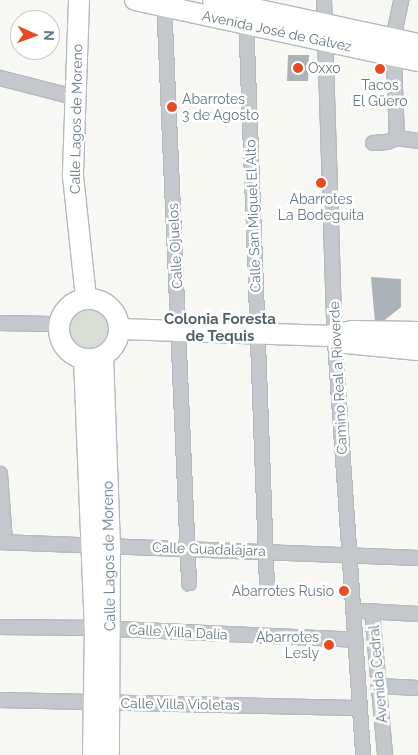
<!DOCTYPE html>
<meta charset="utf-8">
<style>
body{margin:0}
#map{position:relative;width:418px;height:755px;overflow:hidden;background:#f7f7f3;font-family:Raleway,sans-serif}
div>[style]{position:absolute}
.green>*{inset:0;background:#d8ded4}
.round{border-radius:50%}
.building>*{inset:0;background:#abb3b9}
.roads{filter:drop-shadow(1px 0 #b4babe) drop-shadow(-1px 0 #b4babe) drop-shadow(0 1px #b4babe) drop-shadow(0 -1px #b4babe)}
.street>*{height:14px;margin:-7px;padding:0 7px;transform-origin:7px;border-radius:7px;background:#c4c8cb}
.secondary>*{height:20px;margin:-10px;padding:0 10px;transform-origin:10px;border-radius:10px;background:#fff}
.secondary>.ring{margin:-10px;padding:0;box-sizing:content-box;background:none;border:20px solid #fff;border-radius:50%}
.dots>*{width:14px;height:14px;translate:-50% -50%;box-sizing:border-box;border:2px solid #fff;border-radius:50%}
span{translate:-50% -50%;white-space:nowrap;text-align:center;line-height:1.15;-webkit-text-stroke:5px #fff;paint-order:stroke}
.street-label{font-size:14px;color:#657885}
.poi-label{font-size:14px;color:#657885}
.left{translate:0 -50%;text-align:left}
.right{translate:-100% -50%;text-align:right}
.neighbourhood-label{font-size:15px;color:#53616a;font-weight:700}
.north{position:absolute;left:10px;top:10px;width:50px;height:50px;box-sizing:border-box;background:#fff;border:1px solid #c1c9ce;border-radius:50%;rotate:92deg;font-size:14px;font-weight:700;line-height:20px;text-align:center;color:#657885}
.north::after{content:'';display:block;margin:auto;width:18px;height:22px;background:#e84a23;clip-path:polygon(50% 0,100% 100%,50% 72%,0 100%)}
</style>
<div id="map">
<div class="green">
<div class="round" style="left:66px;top:305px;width:46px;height:46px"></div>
</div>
<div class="building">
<div style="clip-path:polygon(288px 55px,309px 55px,308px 81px,287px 81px)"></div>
<div style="clip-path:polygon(371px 277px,401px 279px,401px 307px,380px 324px,375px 323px)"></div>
</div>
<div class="roads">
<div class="street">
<div style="left:164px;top:0;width:584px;rotate:87.54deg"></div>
<div style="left:324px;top:0;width:342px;rotate:88.2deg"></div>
<div style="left:335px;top:342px;width:414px;rotate:86.1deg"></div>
<div style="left:246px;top:16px;width:571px;rotate:87.89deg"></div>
<div style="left:0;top:78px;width:76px;rotate:14.4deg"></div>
<div style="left:397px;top:138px;width:99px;rotate:-92.3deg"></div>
<div style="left:393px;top:39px;width:40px;rotate:-78deg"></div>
<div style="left:397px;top:138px;width:21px;rotate:8deg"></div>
<div style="left:373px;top:143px;width:14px;rotate:-4deg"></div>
<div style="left:387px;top:142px;width:11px;rotate:-22deg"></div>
<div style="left:0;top:323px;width:58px;rotate:1deg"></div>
<div style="left:0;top:474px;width:68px;rotate:85.8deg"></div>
<div style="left:0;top:542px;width:418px;rotate:2.2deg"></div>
<div style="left:364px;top:611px;width:54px;rotate:3.2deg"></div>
<div style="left:372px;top:611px;width:145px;rotate:84.8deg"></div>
<div style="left:0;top:627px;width:95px;rotate:0.6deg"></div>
<div style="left:95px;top:628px;width:261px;rotate:2.6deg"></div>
<div style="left:378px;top:686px;width:40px;rotate:2.9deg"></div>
<div style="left:0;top:700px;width:359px;rotate:1.3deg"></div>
</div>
<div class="secondary">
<div style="left:79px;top:0;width:176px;rotate:92deg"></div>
<div style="left:73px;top:176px;width:123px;rotate:83.9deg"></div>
<div style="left:135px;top:0;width:289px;rotate:12.2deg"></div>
<div style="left:213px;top:0;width:210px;rotate:12.1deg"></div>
<div class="ring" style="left:59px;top:299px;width:40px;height:40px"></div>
<div style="left:119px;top:329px;width:206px;rotate:1.9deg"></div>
<div style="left:325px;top:336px;width:28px;rotate:-10deg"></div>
<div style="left:353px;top:331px;width:65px;rotate:0.9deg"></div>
<div style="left:346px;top:343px;width:72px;rotate:5.6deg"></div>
<div style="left:103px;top:356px;width:188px;rotate:87.9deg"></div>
<div style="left:110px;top:544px;width:211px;rotate:90.3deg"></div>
<div style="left:84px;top:359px;width:269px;rotate:87.7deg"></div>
<div style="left:95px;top:628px;width:127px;rotate:90.9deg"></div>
</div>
</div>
<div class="dots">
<div style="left:298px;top:68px;background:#e84a23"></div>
<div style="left:380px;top:69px;background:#e84a23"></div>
<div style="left:172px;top:107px;background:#e84a23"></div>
<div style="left:321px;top:183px;background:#e84a23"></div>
<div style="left:344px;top:591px;background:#e84a23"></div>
<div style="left:329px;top:645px;background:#e84a23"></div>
</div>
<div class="street-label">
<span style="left:277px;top:31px;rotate:12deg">Avenida José de Gálvez</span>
<span style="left:76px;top:119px;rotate:-89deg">Calle Lagos de Moreno</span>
<span style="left:253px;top:216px;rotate:-92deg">Calle San Miguel El Alto</span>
<span style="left:175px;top:246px;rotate:-93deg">Calle Ojuelos</span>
<span style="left:338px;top:378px;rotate:-93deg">Camino Real a Rioverde</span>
<span style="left:209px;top:549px;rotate:2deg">Calle Guadalajara</span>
<span style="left:109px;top:556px;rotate:-91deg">Calle Lagos de Moreno</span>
<span style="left:178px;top:632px;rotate:3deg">Calle Villa Dalia</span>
<span style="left:378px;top:674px;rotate:-95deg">Avenida Cedral</span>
<span style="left:180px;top:704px;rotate:1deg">Calle Villa Violetas</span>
</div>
<div class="poi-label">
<span class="left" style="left:308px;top:68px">Oxxo</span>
<span style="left:380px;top:93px">Tacos<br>El Güero</span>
<span class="left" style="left:182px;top:107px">Abarrotes<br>3 de Agosto</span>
<span style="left:321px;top:207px">Abarrotes<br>La Bodeguita</span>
<span class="right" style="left:334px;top:591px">Abarrotes Rusio</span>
<span class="right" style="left:319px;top:645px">Abarrotes<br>Lesly</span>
</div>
<div class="neighbourhood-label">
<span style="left:220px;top:328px">Colonia Foresta<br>de Tequis</span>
</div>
<div class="north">N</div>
</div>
